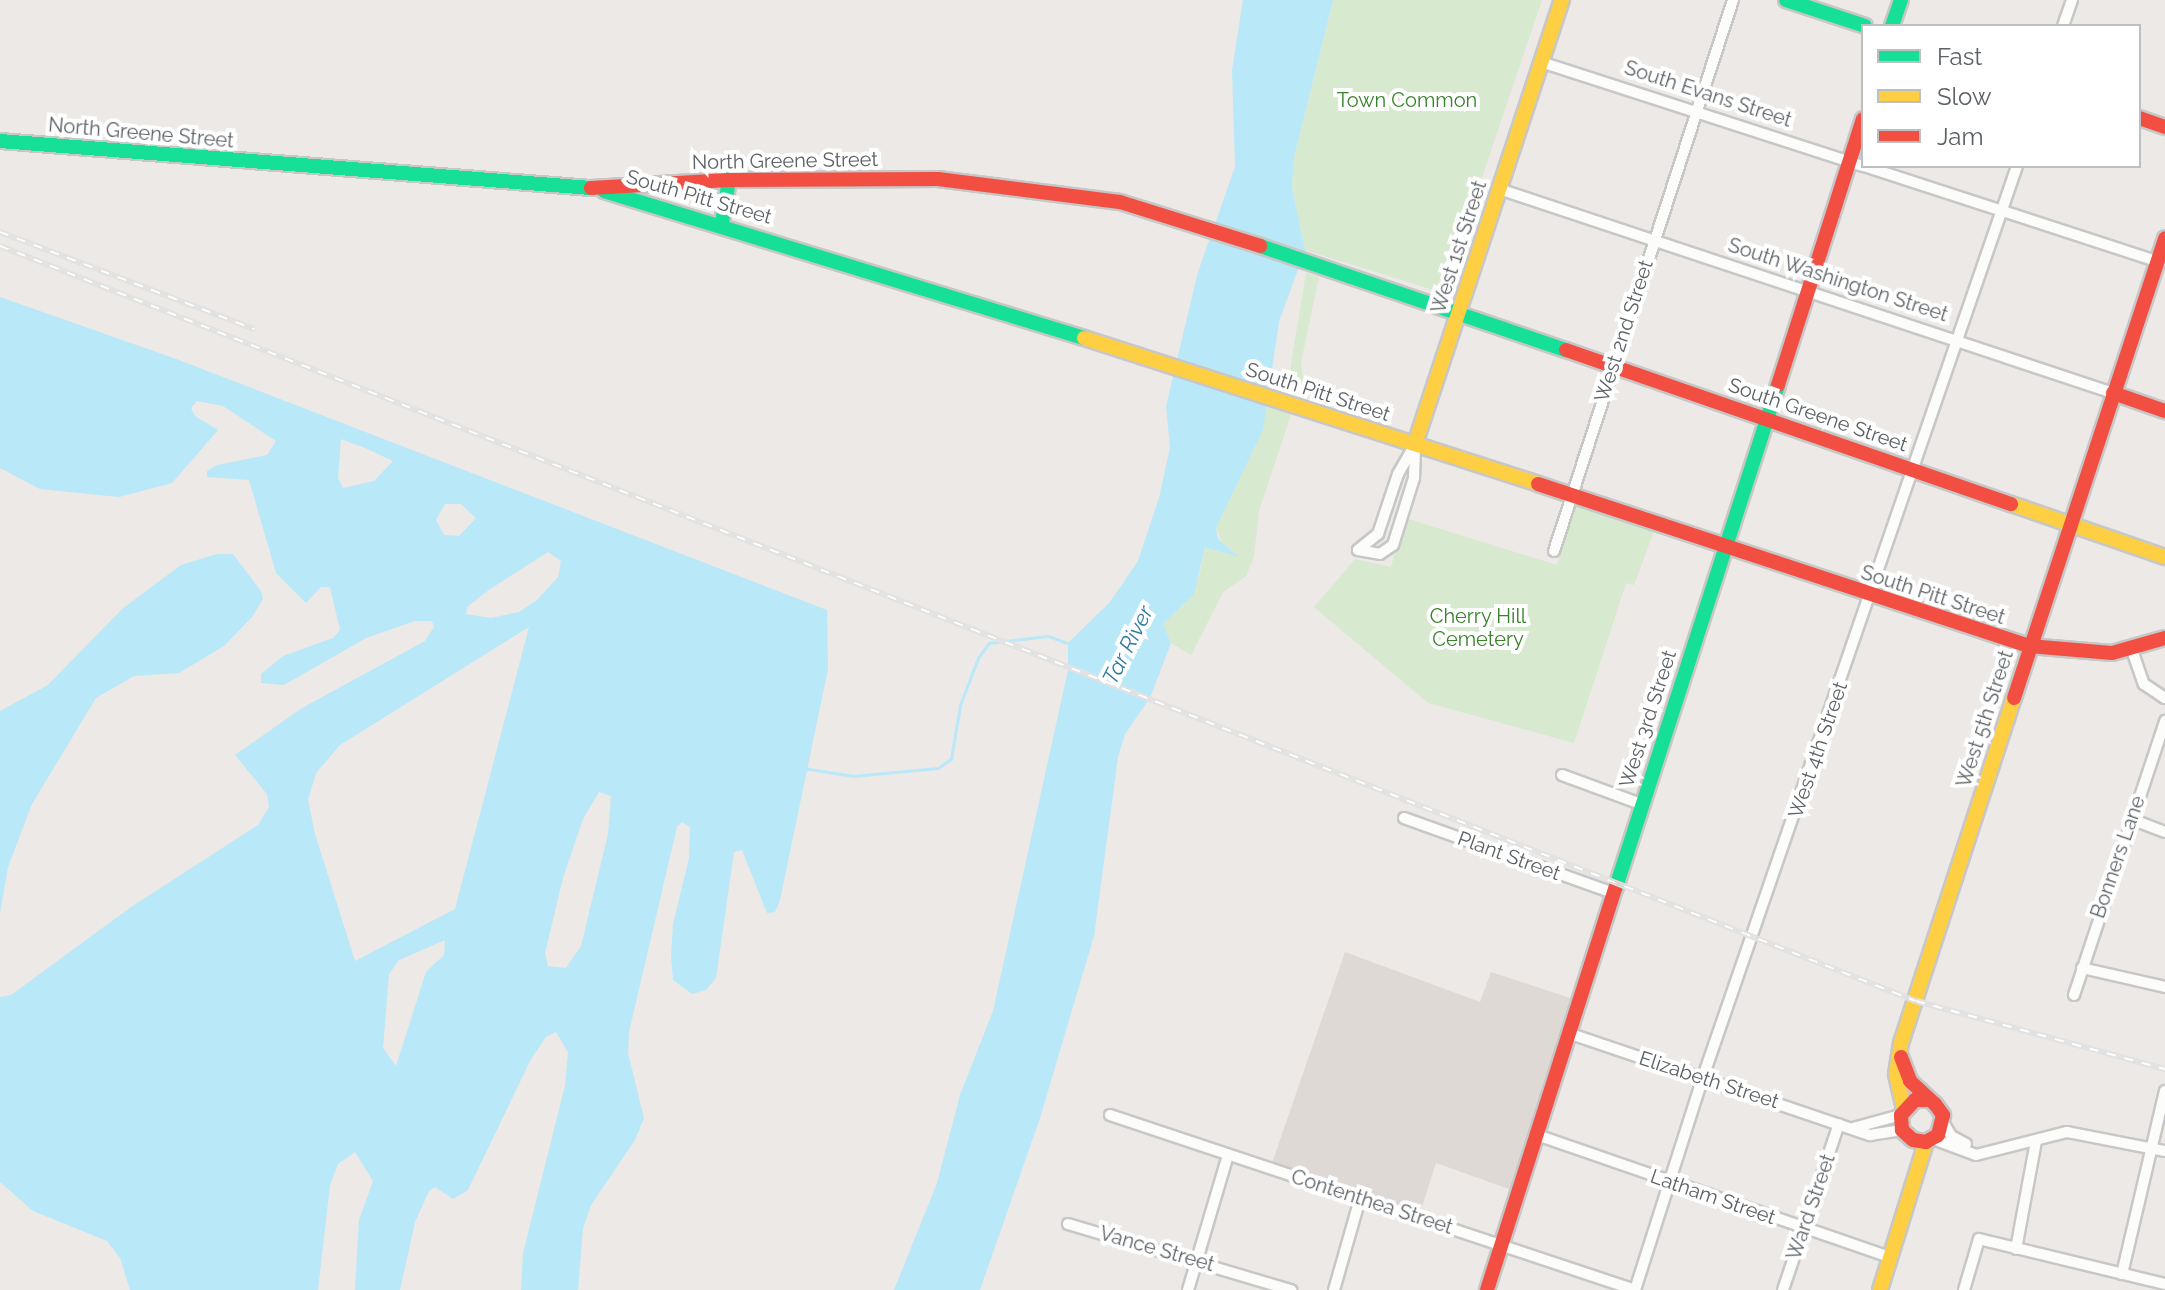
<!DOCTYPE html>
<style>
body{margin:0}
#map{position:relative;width:2165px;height:1290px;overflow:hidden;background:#ece9e6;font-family:Raleway,sans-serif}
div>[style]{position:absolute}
.education>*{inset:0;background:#ded9d5}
.green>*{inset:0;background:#d7e9cf}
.water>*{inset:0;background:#b9e8f8}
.stream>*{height:3px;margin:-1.5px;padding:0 1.5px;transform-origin:1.5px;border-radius:1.5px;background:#b9e8f8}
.roads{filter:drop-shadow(2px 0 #c7c7c7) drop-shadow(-2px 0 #c7c7c7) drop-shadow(0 2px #c7c7c7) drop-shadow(0 -2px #c7c7c7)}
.street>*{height:10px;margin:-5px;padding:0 5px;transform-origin:5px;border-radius:5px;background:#fcfcfb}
.fast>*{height:14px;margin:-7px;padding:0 7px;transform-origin:7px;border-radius:7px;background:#16e098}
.slow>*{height:14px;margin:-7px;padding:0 7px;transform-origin:7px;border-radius:7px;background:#ffcf43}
.jam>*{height:14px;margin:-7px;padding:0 7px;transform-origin:7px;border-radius:7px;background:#f24e42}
.rail>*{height:6px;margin-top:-3px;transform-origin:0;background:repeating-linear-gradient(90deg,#fff 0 9px,#e2e2e2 0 18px);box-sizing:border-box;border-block:2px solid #e2e2e2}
span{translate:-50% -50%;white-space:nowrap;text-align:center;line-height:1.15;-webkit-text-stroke:8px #fff;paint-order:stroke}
.street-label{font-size:20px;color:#5b6165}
.park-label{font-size:20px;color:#39822c}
.water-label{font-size:22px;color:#307b9e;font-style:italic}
.legend{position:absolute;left:1861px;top:24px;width:280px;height:144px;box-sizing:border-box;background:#fff;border:2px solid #bdc0c1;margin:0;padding:10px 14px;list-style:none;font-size:24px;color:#5b6165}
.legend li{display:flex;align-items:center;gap:16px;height:40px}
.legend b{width:40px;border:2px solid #bdc0c1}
</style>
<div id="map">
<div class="education">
<div style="clip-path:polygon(1345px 952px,1480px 1002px,1491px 972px,1570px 998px,1509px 1189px,1436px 1163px,1420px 1213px,1271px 1166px)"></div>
</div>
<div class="green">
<div style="clip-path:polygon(1333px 0,1542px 0,1443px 293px,1305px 250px,1292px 187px,1294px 157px)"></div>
<div style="clip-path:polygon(1306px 273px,1319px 277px,1301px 362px,1305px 399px,1296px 400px,1286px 395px)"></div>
<div style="clip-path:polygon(1265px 406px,1291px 414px,1259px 511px,1254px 556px,1246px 576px,1223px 592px,1191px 655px,1171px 643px,1163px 624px,1184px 604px,1199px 577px,1205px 547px,1222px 542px,1216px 528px,1263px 430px)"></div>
<div style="clip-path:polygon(1576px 506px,1654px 531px,1634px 585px,1626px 583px,1574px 743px,1428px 703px,1314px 607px,1355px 559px,1391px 567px,1405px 518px,1557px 565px)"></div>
</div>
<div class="water">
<div style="clip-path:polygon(1243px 0,1333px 0,1294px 157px,1292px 187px,1305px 250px,1279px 322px,1263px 430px,1216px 528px,1218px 539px,1239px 557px,1205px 547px,1194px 594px,1163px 624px,1171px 643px,1150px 698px,1125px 734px,1118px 757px,1094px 936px,1040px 1118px,980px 1290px,894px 1290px,937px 1183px,960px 1095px,993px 1011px,1068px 670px,1068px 643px,1110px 602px,1138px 561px,1159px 498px,1170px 447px,1166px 406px,1198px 272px,1235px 167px,1232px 70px)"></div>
<div style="clip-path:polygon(evenodd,0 297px,179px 360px,827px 610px,828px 669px,780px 900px,775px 912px,767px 913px,742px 850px,734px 852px,716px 978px,706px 990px,692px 994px,673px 980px,671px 956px,673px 924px,689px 858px,690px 827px,682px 822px,677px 827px,629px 1032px,628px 1053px,644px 1118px,635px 1140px,591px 1205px,583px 1228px,578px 1290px,521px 1290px,523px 1253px,565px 1086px,568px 1052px,556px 1032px,546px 1037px,531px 1059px,468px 1190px,453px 1199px,435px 1187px,429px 1191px,415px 1222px,400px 1290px,355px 1290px,359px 1220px,373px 1181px,355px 1152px,338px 1164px,330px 1185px,318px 1290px,130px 1290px,120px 1258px,107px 1241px,33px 1211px,0 1182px,0 997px,11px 995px,131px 907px,258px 825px,269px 807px,267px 794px,235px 755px,302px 708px,425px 641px,434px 627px,432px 621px,415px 621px,366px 638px,284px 685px,261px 683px,261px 674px,283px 656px,333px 638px,340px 630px,330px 587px,321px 587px,306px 603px,276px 573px,249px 480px,207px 477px,207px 471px,217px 465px,267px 455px,276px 441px,223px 406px,197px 401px,191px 408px,195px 416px,218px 430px,172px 483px,119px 497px,40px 489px,0 468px,0 297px,341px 439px,365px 448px,393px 461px,374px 481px,343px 488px,338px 478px,341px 439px,0 297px,445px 504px,461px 504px,476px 518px,459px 536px,444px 535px,436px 520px,445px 504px,0 297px,548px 552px,561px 561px,558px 577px,537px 600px,519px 612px,491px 618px,466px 614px,467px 607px,490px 589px,548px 552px,0 297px,529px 627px,455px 909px,355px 961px,315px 834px,308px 800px,316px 773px,340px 745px,529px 627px,0 297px,599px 792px,611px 796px,608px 834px,581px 946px,566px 968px,548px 966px,545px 953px,563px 878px,583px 819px,599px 792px,0 297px,445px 940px,444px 955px,426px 972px,396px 1066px,383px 1048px,389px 974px,399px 960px,445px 940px)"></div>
<div style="clip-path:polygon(217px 554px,233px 554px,261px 591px,263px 599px,252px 617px,224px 646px,179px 673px,134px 676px,96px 698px,32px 804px,8px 867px,0 913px,0 711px,48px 685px,122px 609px,181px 565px)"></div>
</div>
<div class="stream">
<div style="left:803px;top:768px;width:51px;rotate:9.1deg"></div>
<div style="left:853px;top:776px;width:85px;rotate:-5.4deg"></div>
<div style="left:938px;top:768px;width:16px;rotate:-35deg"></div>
<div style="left:951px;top:759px;width:55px;rotate:-80.5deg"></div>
<div style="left:960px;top:705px;width:50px;rotate:-69deg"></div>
<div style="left:978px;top:658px;width:19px;rotate:-54deg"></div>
<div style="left:989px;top:643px;width:59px;rotate:-6.8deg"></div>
<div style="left:1048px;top:636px;width:23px;rotate:20deg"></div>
</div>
<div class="roads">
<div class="street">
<div style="left:2063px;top:26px;width:28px;rotate:-71deg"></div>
<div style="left:1541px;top:62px;width:338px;rotate:17.9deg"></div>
<div style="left:1864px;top:166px;width:308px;rotate:18deg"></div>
<div style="left:1499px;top:189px;width:647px;rotate:18.38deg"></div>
<div style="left:1358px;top:550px;width:22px;rotate:10deg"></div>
<div style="left:1380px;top:554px;width:16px;rotate:-35deg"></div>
<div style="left:1393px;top:545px;width:70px;rotate:-72.6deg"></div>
<div style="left:1414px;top:478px;width:34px;rotate:-88deg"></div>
<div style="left:1358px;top:550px;width:26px;rotate:-39deg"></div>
<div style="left:1378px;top:534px;width:63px;rotate:-71.6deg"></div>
<div style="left:1398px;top:474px;width:34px;rotate:-60deg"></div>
<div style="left:1554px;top:551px;width:579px;rotate:-72deg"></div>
<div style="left:2132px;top:650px;width:36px;rotate:71deg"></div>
<div style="left:2144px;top:684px;width:25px;rotate:34deg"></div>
<div style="left:1562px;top:775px;width:84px;rotate:20.2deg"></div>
<div style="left:1404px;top:818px;width:223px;rotate:19.7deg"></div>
<div style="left:2131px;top:819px;width:36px;rotate:21deg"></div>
<div style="left:2082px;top:968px;width:85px;rotate:12.9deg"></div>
<div style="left:2074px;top:995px;width:289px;rotate:-71.6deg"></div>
<div style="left:1568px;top:1033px;width:319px;rotate:18.7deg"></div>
<div style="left:1870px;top:1135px;width:32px;rotate:-9deg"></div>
<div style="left:1110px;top:1115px;width:553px;rotate:18.43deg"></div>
<div style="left:1943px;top:1122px;width:16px;rotate:60deg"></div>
<div style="left:1951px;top:1136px;width:17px;rotate:28deg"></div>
<div style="left:1853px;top:1128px;width:50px;rotate:-15.2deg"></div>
<div style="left:1537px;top:1135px;width:373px;rotate:19.1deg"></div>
<div style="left:1933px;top:1139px;width:46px;rotate:20.4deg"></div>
<div style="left:1976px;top:1155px;width:94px;rotate:-14.2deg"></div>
<div style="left:2067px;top:1132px;width:100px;rotate:11deg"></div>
<div style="left:1068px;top:1224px;width:233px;rotate:16.5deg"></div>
<div style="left:2016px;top:1249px;width:110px;rotate:-79.5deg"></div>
<div style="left:2122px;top:1274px;width:188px;rotate:-76.8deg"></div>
<div style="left:1188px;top:1290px;width:141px;rotate:-73.5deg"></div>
<div style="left:1334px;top:1290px;width:95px;rotate:-74.1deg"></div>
<div style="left:1635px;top:1290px;width:224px;rotate:-72.3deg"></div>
<div style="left:1703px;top:1077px;width:964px;rotate:-70.98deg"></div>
<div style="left:1783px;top:1290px;width:175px;rotate:-71.4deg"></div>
<div style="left:1964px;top:1290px;width:53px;rotate:-73.6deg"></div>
<div style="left:1979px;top:1239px;width:191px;rotate:13.6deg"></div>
</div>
<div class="fast">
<div style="left:1786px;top:0;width:83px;rotate:18.2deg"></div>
<div style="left:1892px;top:26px;width:28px;rotate:-71deg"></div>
<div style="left:0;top:141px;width:593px;rotate:4.55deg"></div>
<div style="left:604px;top:191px;width:502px;rotate:17.03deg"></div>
<div style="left:722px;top:223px;width:44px;rotate:-80.8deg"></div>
<div style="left:1260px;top:246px;width:323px;rotate:18.8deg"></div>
<div style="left:1616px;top:887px;width:527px;rotate:-72.11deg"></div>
</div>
<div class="slow">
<div style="left:1084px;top:338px;width:477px;rotate:17.8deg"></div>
<div style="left:1415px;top:444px;width:468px;rotate:-71.7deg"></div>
<div style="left:2011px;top:504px;width:163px;rotate:19deg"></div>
<div style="left:1904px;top:1109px;width:36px;rotate:-103deg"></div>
<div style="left:1896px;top:1074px;width:31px;rotate:-81deg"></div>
<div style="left:1901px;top:1043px;width:363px;rotate:-71.9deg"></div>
<div style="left:1880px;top:1290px;width:155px;rotate:-72.7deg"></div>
</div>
<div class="jam">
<div style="left:2139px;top:118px;width:28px;rotate:19deg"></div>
<div style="left:591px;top:188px;width:138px;rotate:-3.3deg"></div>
<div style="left:729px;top:180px;width:209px;rotate:-0.3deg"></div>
<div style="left:938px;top:179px;width:183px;rotate:7.2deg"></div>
<div style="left:1120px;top:202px;width:147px;rotate:17.4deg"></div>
<div style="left:1566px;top:350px;width:471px;rotate:19.1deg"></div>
<div style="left:1778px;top:385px;width:279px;rotate:-72.3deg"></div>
<div style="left:2113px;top:393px;width:55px;rotate:19.1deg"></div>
<div style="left:1538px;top:484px;width:517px;rotate:18.26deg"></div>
<div style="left:2029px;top:646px;width:83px;rotate:4.8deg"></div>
<div style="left:2112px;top:653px;width:55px;rotate:-15.8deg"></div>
<div style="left:2014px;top:698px;width:484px;rotate:-71.8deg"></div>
<div style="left:1901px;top:1057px;width:26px;rotate:69deg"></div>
<div style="left:1910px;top:1081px;width:34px;rotate:43deg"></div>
<div style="left:1935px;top:1104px;width:14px;rotate:54deg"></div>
<div style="left:1943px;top:1115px;width:21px;rotate:104deg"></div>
<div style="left:1938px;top:1135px;width:14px;rotate:150deg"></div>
<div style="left:1926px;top:1142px;width:13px;rotate:-171deg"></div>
<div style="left:1913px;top:1140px;width:15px;rotate:-138deg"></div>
<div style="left:1902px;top:1130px;width:15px;rotate:-94deg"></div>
<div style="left:1901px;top:1115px;width:21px;rotate:-47deg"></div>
<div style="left:1915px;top:1100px;width:14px"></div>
<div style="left:1487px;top:1290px;width:423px;rotate:-72.3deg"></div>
</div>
</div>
<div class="rail">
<div style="left:0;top:232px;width:272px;rotate:20.9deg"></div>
<div style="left:0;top:246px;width:2059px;rotate:21.51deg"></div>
<div style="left:1916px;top:1001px;width:258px;rotate:15.3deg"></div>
</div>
<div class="street-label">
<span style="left:1708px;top:94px;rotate:18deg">South Evans Street</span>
<span style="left:141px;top:133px;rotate:5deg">North Greene Street</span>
<span style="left:785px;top:161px;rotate:-1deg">North Greene Street</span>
<span style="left:699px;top:197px;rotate:16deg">South Pitt Street</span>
<span style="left:1459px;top:247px;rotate:-72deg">West 1st Street</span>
<span style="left:1838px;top:280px;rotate:18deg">South Washington Street</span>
<span style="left:1624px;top:331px;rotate:-72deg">West 2nd Street</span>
<span style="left:1318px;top:392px;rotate:18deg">South Pitt Street</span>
<span style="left:1818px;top:415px;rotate:19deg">South Greene Street</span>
<span style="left:1933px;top:595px;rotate:18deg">South Pitt Street</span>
<span style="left:1648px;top:719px;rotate:-72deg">West 3rd Street</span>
<span style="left:1985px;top:719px;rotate:-72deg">West 5th Street</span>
<span style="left:1818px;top:750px;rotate:-71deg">West 4th Street</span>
<span style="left:1509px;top:856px;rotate:20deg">Plant Street</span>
<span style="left:2118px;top:857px;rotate:-71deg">Bonners Lane</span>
<span style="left:1709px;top:1080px;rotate:18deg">Elizabeth Street</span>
<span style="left:1713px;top:1197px;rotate:19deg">Latham Street</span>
<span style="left:1372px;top:1202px;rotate:18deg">Contenthea Street</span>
<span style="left:1811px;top:1207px;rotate:-71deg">Ward Street</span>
<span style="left:1157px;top:1249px;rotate:16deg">Vance Street</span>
</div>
<div class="park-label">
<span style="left:1407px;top:100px">Town Common</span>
<span style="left:1478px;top:628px">Cherry Hill<br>Cemetery</span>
</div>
<div class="water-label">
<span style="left:1128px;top:645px;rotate:-63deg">Tar River</span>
</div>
<ul class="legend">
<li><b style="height:10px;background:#16e098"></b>Fast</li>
<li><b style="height:10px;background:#ffcf43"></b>Slow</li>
<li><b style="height:10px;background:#f24e42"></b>Jam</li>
</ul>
</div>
